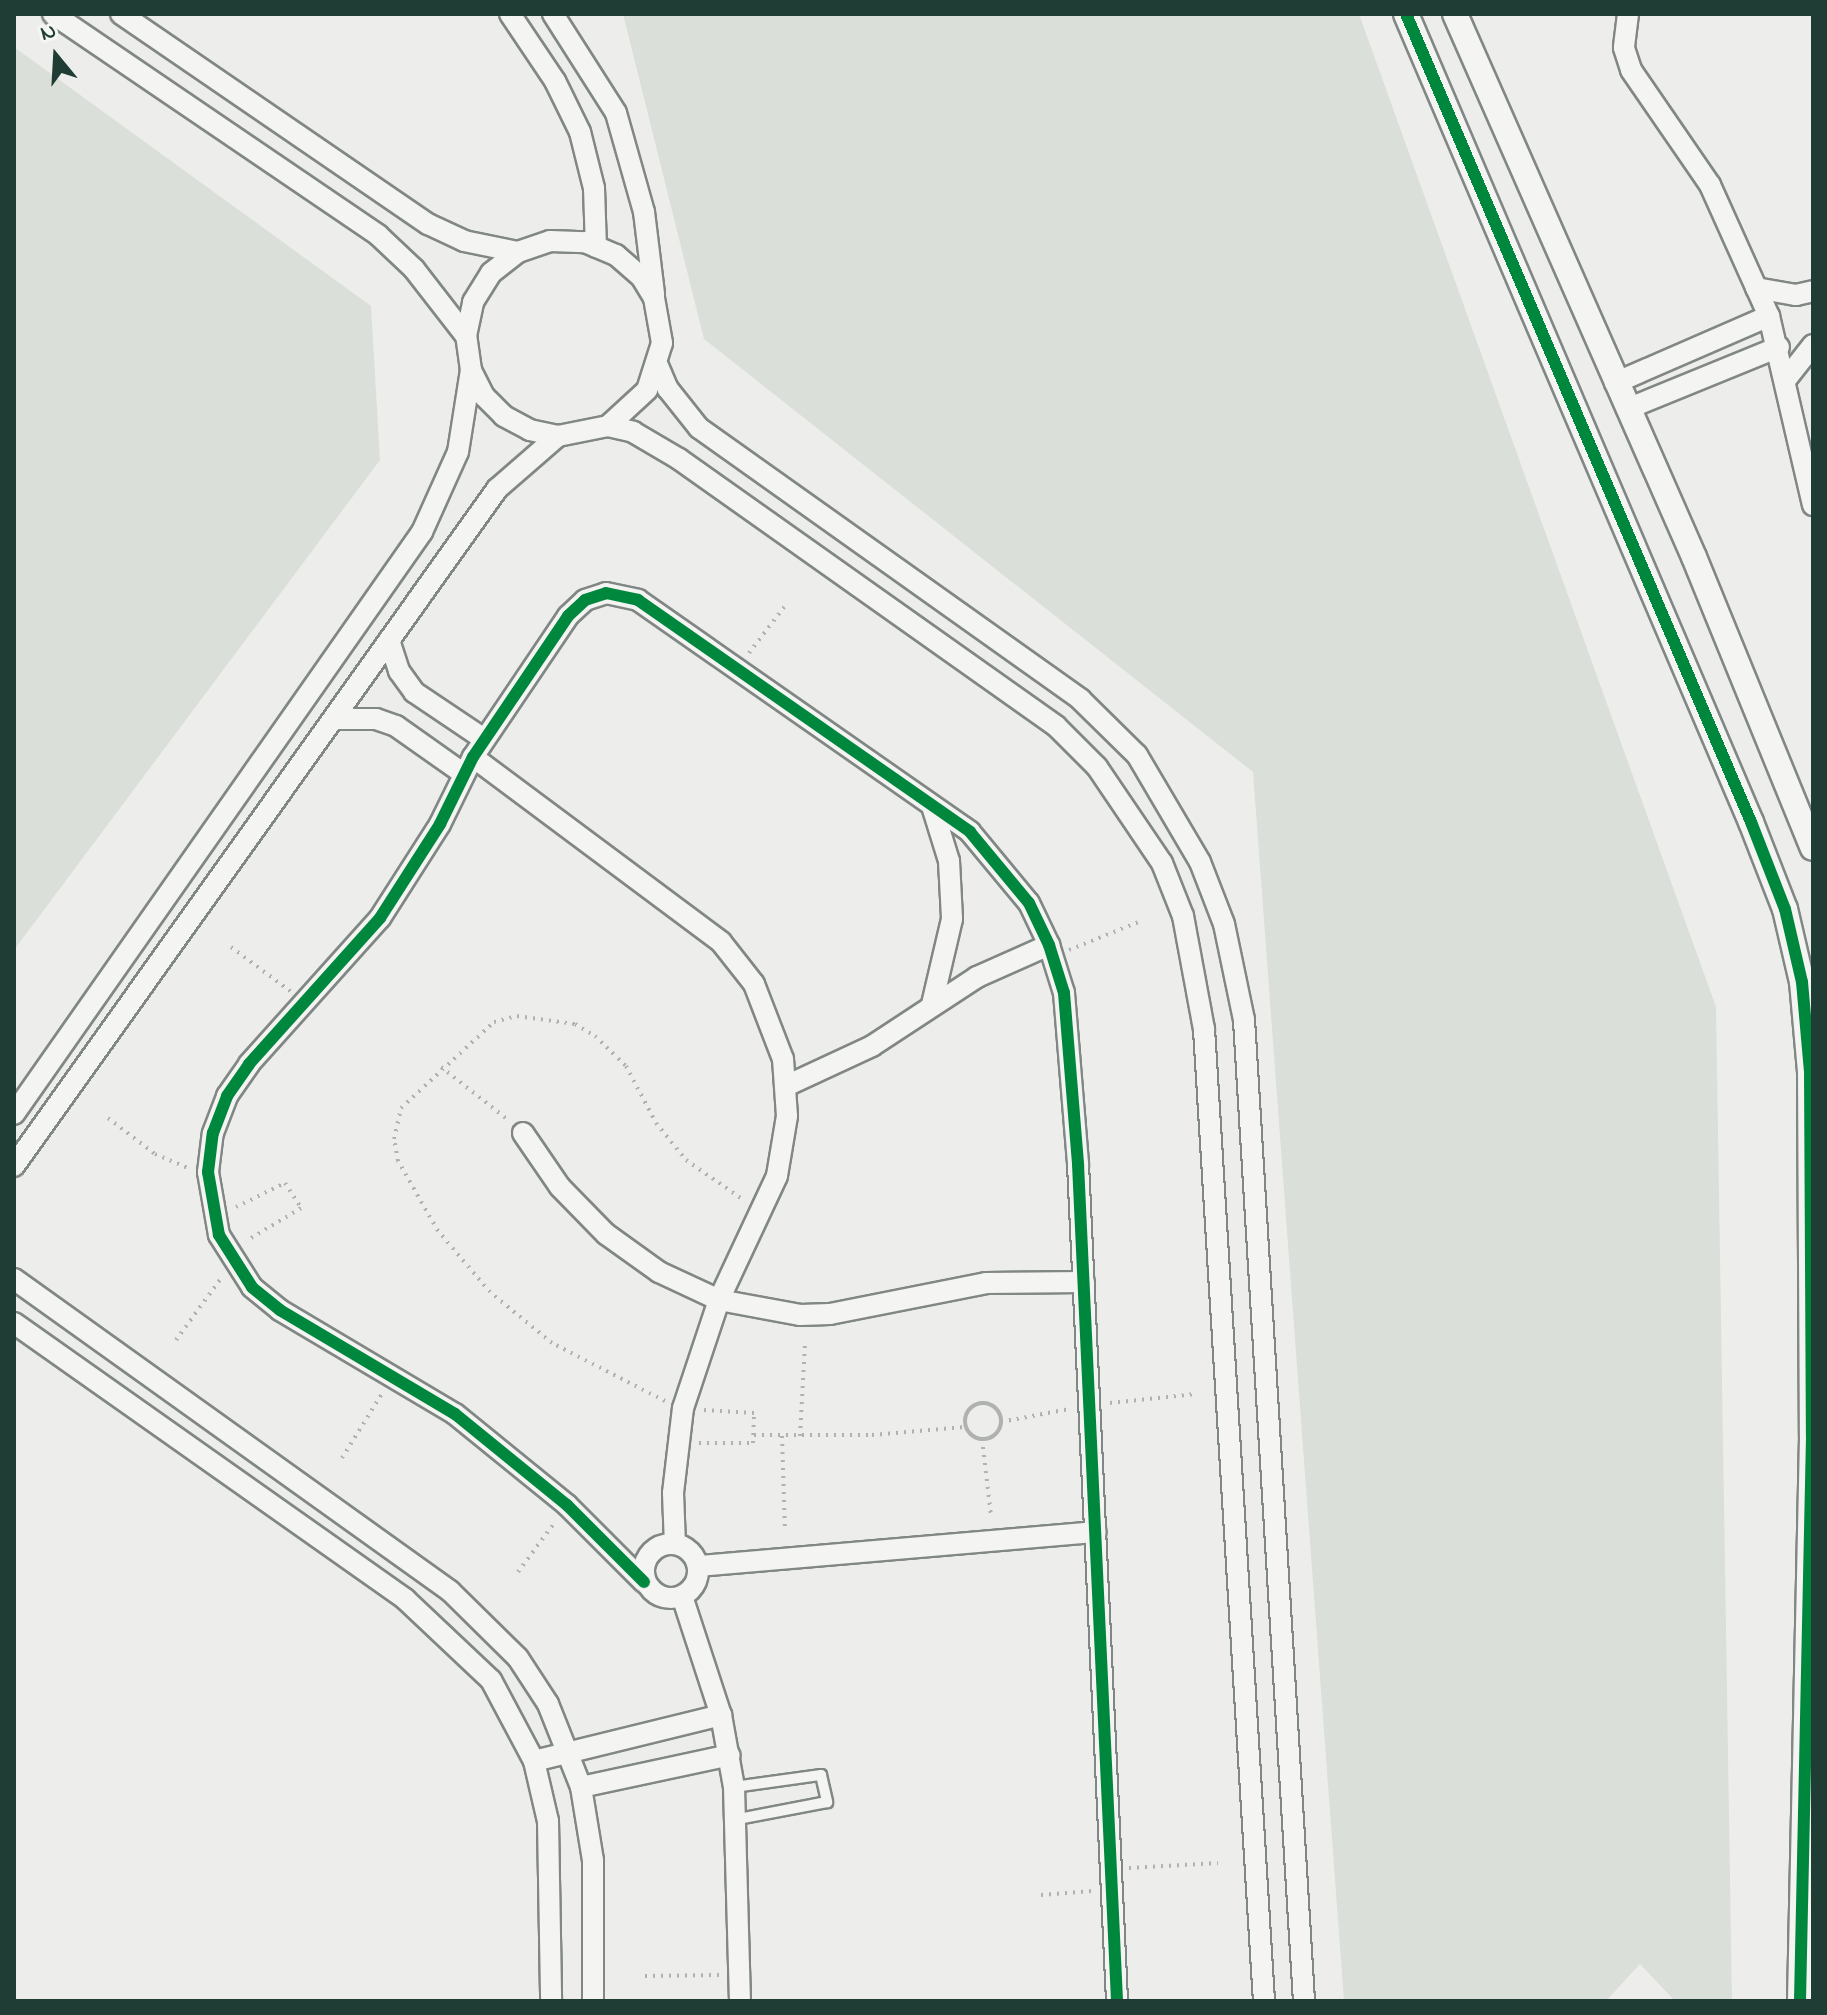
<!DOCTYPE html>
<style>
body{margin:0}
#map{position:relative;width:1827px;height:2015px;overflow:hidden;background:#edeeeb;font-family:"Indie Flower",sans-serif}
div>[style]{position:absolute}
.green>*{inset:0;background:#dadfda}
.path>*{height:4px;margin-top:-2px;transform-origin:0;background:repeating-linear-gradient(90deg,#afb2b0 0 2px,transparent 0 8px)}
.path>.ring{margin:-2px;padding:0;box-sizing:content-box;background:none;border:4px solid #afb2b0;border-radius:50%}
.roads{filter:drop-shadow(2px 0 #818784) drop-shadow(-2px 0 #818784) drop-shadow(0 2px #818784) drop-shadow(0 -2px #818784)}
.service>*{height:10px;margin:-5px;padding:0 5px;transform-origin:5px;border-radius:5px;background:#f4f4f2}
.minor>*{height:20px;margin:-10px;padding:0 10px;transform-origin:10px;border-radius:10px;background:#f4f4f2}
.minor>.ring{margin:-10px;padding:0;box-sizing:content-box;background:none;border:20px solid #f4f4f2;border-radius:50%}
.tertiary>*{height:24px;margin:-12px;padding:0 12px;transform-origin:12px;border-radius:12px;background:#f4f4f2}
.cycleway>*{height:12px;margin:-6px;padding:0 6px;transform-origin:6px;border-radius:6px;background:#00873e}
span{translate:-50% -50%;white-space:nowrap;text-align:center;line-height:1.15;-webkit-text-stroke:7px #f6f6f2;paint-order:stroke}
.frame{position:absolute;inset:0;border:16px solid #1f3d34;pointer-events:none}
.north{position:absolute;left:16px;top:16px;width:80px;height:80px;-webkit-text-stroke:6px #f6f6f2;paint-order:stroke;rotate:342deg;font-size:22px;font-weight:700;line-height:32px;text-align:center;color:#1f3d34}
.north::after{content:'';display:block;margin:auto;width:28px;height:36px;background:#1f3d34;clip-path:polygon(50% 0,100% 100%,50% 72%,0 100%)}
</style>
<div id="map">
<div class="green">
<div style="clip-path:polygon(623px 14px,1359px 14px,1716px 1007px,1732px 2001px,1675px 2001px,1640px 1964px,1606px 2001px,1344px 2001px,1253px 772px,704px 339px)"></div>
<div style="clip-path:polygon(14px 47px,371px 306px,380px 460px,14px 950px)"></div>
</div>
<div class="path">
<div style="left:749px;top:653px;width:58px;rotate:-52.7deg"></div>
<div style="left:231px;top:947px;width:74px;rotate:36.7deg"></div>
<div style="left:1069px;top:950px;width:78px;rotate:-21.9deg"></div>
<div style="left:441px;top:1067px;width:85px;rotate:38.3deg"></div>
<div style="left:108px;top:1118px;width:59px;rotate:37.5deg"></div>
<div style="left:155px;top:1154px;width:38px;rotate:23deg"></div>
<div style="left:236px;top:1207px;width:55px;rotate:-26.1deg"></div>
<div style="left:285px;top:1183px;width:30px;rotate:57deg"></div>
<div style="left:301px;top:1208px;width:64px;rotate:149deg"></div>
<div style="left:176px;top:1340px;width:78px;rotate:-53.9deg"></div>
<div style="left:665px;top:1401px;width:127px;rotate:-152.8deg"></div>
<div style="left:552px;top:1343px;width:80px;rotate:-140.6deg"></div>
<div style="left:490px;top:1292px;width:80px;rotate:-130.4deg"></div>
<div style="left:438px;top:1231px;width:81px;rotate:-119.7deg"></div>
<div style="left:398px;top:1161px;width:22px;rotate:-100deg"></div>
<div style="left:394px;top:1139px;width:32px;rotate:-77deg"></div>
<div style="left:401px;top:1108px;width:127px;rotate:-42.8deg"></div>
<div style="left:494px;top:1022px;width:24px;rotate:-15deg"></div>
<div style="left:517px;top:1016px;width:59px;rotate:7.9deg"></div>
<div style="left:575px;top:1024px;width:23px;rotate:31deg"></div>
<div style="left:595px;top:1036px;width:43px;rotate:44.1deg"></div>
<div style="left:626px;top:1066px;width:64px;rotate:62.2deg"></div>
<div style="left:656px;top:1123px;width:48px;rotate:51deg"></div>
<div style="left:686px;top:1160px;width:72px;rotate:34.8deg"></div>
<div class="ring" style="left:965px;top:1403px;width:32px;height:32px"></div>
<div style="left:1110px;top:1403px;width:86px;rotate:-6deg"></div>
<div style="left:1001px;top:1422px;width:69px;rotate:-10.8deg"></div>
<div style="left:754px;top:1435px;width:118px"></div>
<div style="left:872px;top:1435px;width:93px;rotate:-4.9deg"></div>
<div style="left:782px;top:1436px;width:96px;rotate:88.2deg"></div>
<div style="left:800px;top:1436px;width:93px;rotate:-86.9deg"></div>
<div style="left:982px;top:1439px;width:78px;rotate:83.3deg"></div>
<div style="left:699px;top:1443px;width:54px"></div>
<div style="left:753px;top:1443px;width:30px;rotate:-88deg"></div>
<div style="left:754px;top:1413px;width:50px;rotate:-176.6deg"></div>
<div style="left:342px;top:1458px;width:78px;rotate:-58.2deg"></div>
<div style="left:518px;top:1572px;width:62px;rotate:-53.5deg"></div>
<div style="left:1129px;top:1868px;width:89px;rotate:-3.2deg"></div>
<div style="left:1041px;top:1895px;width:51px;rotate:-4.5deg"></div>
<div style="left:645px;top:1976px;width:74px;rotate:-0.8deg"></div>
</div>
<div class="roads">
<div class="service">
<div style="left:734px;top:1787px;width:88px;rotate:-7.9deg"></div>
<div style="left:821px;top:1775px;width:28px;rotate:77deg"></div>
<div style="left:827px;top:1802px;width:91px;rotate:169.2deg"></div>
</div>
<div class="minor">
<div style="left:53px;top:14px;width:393px;rotate:34.2deg"></div>
<div style="left:378px;top:235px;width:50px;rotate:43.4deg"></div>
<div style="left:414px;top:269px;width:85px;rotate:52.2deg"></div>
<div style="left:121px;top:14px;width:372px;rotate:34.4deg"></div>
<div style="left:428px;top:224px;width:40px;rotate:25deg"></div>
<div style="left:464px;top:241px;width:55px;rotate:11.5deg"></div>
<div style="left:518px;top:252px;width:34px;rotate:-19deg"></div>
<div style="left:550px;top:241px;width:35px;rotate:2deg"></div>
<div style="left:585px;top:242px;width:34px;rotate:23deg"></div>
<div style="left:616px;top:255px;width:35px;rotate:41deg"></div>
<div style="left:642px;top:278px;width:23px;rotate:59deg"></div>
<div style="left:654px;top:298px;width:46px;rotate:79.9deg"></div>
<div style="left:662px;top:343px;width:49px;rotate:107.7deg"></div>
<div style="left:647px;top:390px;width:53px;rotate:137.3deg"></div>
<div style="left:608px;top:426px;width:51px;rotate:168.7deg"></div>
<div style="left:558px;top:436px;width:29px;rotate:-168deg"></div>
<div style="left:530px;top:430px;width:30px;rotate:-152deg"></div>
<div style="left:504px;top:416px;width:28px;rotate:-135deg"></div>
<div style="left:484px;top:396px;width:29px;rotate:-117deg"></div>
<div style="left:471px;top:370px;width:34px;rotate:-98deg"></div>
<div style="left:466px;top:336px;width:35px;rotate:-78deg"></div>
<div style="left:473px;top:302px;width:34px;rotate:-58deg"></div>
<div style="left:491px;top:273px;width:34px;rotate:-38deg"></div>
<div style="left:510px;top:14px;width:81px;rotate:56.1deg"></div>
<div style="left:555px;top:81px;width:57px;rotate:63.9deg"></div>
<div style="left:580px;top:132px;width:58px;rotate:76deg"></div>
<div style="left:594px;top:188px;width:59px;rotate:88.1deg"></div>
<div style="left:553px;top:14px;width:117px;rotate:57.5deg"></div>
<div style="left:616px;top:113px;width:103px;rotate:74.2deg"></div>
<div style="left:644px;top:212px;width:83px;rotate:83deg"></div>
<div style="left:1628px;top:14px;width:34px;rotate:97deg"></div>
<div style="left:1624px;top:48px;width:23px;rotate:72deg"></div>
<div style="left:1631px;top:70px;width:140px;rotate:55.5deg"></div>
<div style="left:1710px;top:185px;width:144px;rotate:65.8deg"></div>
<div style="left:1769px;top:316px;width:194px;rotate:76.9deg"></div>
<div style="left:1756px;top:288px;width:41px;rotate:9.9deg"></div>
<div style="left:1796px;top:295px;width:17px;rotate:-13deg"></div>
<div style="left:658px;top:366px;width:25px;rotate:67deg"></div>
<div style="left:668px;top:389px;width:50px;rotate:51.5deg"></div>
<div style="left:699px;top:428px;width:468px;rotate:35.4deg"></div>
<div style="left:1080px;top:699px;width:80px;rotate:44.5deg"></div>
<div style="left:1137px;top:755px;width:124px;rotate:59.5deg"></div>
<div style="left:1200px;top:862px;width:66px;rotate:68.8deg"></div>
<div style="left:1224px;top:924px;width:98px;rotate:78.2deg"></div>
<div style="left:1244px;top:1020px;width:983px;rotate:86.5deg"></div>
<div style="left:1787px;top:378px;width:42px;rotate:-51.8deg"></div>
<div style="left:1615px;top:383px;width:168px;rotate:-23.5deg"></div>
<div style="left:1627px;top:409px;width:164px;rotate:-22.2deg"></div>
<div style="left:608px;top:426px;width:26px;rotate:13deg"></div>
<div style="left:633px;top:432px;width:53px;rotate:30.4deg"></div>
<div style="left:679px;top:459px;width:462px;rotate:35.3deg"></div>
<div style="left:1056px;top:726px;width:58px;rotate:45deg"></div>
<div style="left:1097px;top:767px;width:116px;rotate:55.9deg"></div>
<div style="left:1162px;top:863px;width:57px;rotate:68.4deg"></div>
<div style="left:1183px;top:916px;width:115px;rotate:79.5deg"></div>
<div style="left:1204px;top:1029px;width:974px;rotate:86.47deg"></div>
<div style="left:389px;top:640px;width:33px;rotate:72deg"></div>
<div style="left:399px;top:671px;width:26px;rotate:54deg"></div>
<div style="left:414px;top:692px;width:84px;rotate:33.9deg"></div>
<div style="left:334px;top:719px;width:42px"></div>
<div style="left:376px;top:719px;width:21px;rotate:19deg"></div>
<div style="left:396px;top:726px;width:83px;rotate:35.2deg"></div>
<div style="left:473px;top:757px;width:309px;rotate:36.7deg"></div>
<div style="left:721px;top:942px;width:53px;rotate:51.8deg"></div>
<div style="left:754px;top:984px;width:80px;rotate:68.9deg"></div>
<div style="left:783px;top:1059px;width:57px;rotate:86deg"></div>
<div style="left:787px;top:1116px;width:61px;rotate:99.5deg"></div>
<div style="left:777px;top:1176px;width:137px;rotate:115.1deg"></div>
<div style="left:719px;top:1300px;width:114px;rotate:108.4deg"></div>
<div style="left:683px;top:1408px;width:86px;rotate:96.7deg"></div>
<div style="left:673px;top:1493px;width:51px;rotate:87.8deg"></div>
<div style="left:932px;top:806px;width:58px;rotate:72.8deg"></div>
<div style="left:949px;top:861px;width:58px;rotate:87deg"></div>
<div style="left:952px;top:919px;width:87px;rotate:103.2deg"></div>
<div style="left:786px;top:1086px;width:95px;rotate:-24.9deg"></div>
<div style="left:872px;top:1046px;width:126px;rotate:-33.3deg"></div>
<div style="left:977px;top:977px;width:79px;rotate:-24deg"></div>
<div style="left:14px;top:1114px;width:711px;rotate:-54.97deg"></div>
<div style="left:422px;top:532px;width:88px;rotate:-65.8deg"></div>
<div style="left:458px;top:452px;width:83px;rotate:-81deg"></div>
<div style="left:523px;top:1133px;width:65px;rotate:55.6deg"></div>
<div style="left:560px;top:1187px;width:66px;rotate:45.6deg"></div>
<div style="left:606px;top:1234px;width:65px;rotate:35.6deg"></div>
<div style="left:659px;top:1272px;width:66px;rotate:25deg"></div>
<div style="left:719px;top:1300px;width:82px;rotate:10.5deg"></div>
<div style="left:800px;top:1315px;width:30px;rotate:-2deg"></div>
<div style="left:830px;top:1314px;width:159px;rotate:-11.2deg"></div>
<div style="left:986px;top:1283px;width:98px;rotate:-0.6deg"></div>
<div style="left:14px;top:1166px;width:832px;rotate:-54.49deg"></div>
<div style="left:497px;top:489px;width:81px;rotate:-41deg"></div>
<div style="left:14px;top:1279px;width:536px;rotate:35.59deg"></div>
<div style="left:450px;top:1591px;width:95px;rotate:44.6deg"></div>
<div style="left:518px;top:1658px;width:55px;rotate:56.9deg"></div>
<div style="left:548px;top:1704px;width:89px;rotate:68.3deg"></div>
<div style="left:581px;top:1787px;width:74px;rotate:80.7deg"></div>
<div style="left:593px;top:1860px;width:141px;rotate:90deg"></div>
<div style="left:14px;top:1323px;width:479px;rotate:35.2deg"></div>
<div style="left:405px;top:1599px;width:118px;rotate:43.3deg"></div>
<div style="left:491px;top:1680px;width:92px;rotate:62deg"></div>
<div style="left:534px;top:1761px;width:62px;rotate:76.9deg"></div>
<div style="left:548px;top:1821px;width:180px;rotate:89deg"></div>
<div class="ring" style="left:644px;top:1544px;width:34px;height:34px"></div>
<div style="left:699px;top:1566px;width:398px;rotate:-4.9deg"></div>
<div style="left:644px;top:1582px;width:109px;rotate:-135deg"></div>
<div style="left:567px;top:1505px;width:144px;rotate:-140.9deg"></div>
<div style="left:455px;top:1414px;width:204px;rotate:-149.3deg"></div>
<div style="left:280px;top:1310px;width:36px;rotate:-141deg"></div>
<div style="left:252px;top:1287px;width:62px;rotate:-122.4deg"></div>
<div style="left:219px;top:1235px;width:64px;rotate:-99.9deg"></div>
<div style="left:208px;top:1172px;width:39px;rotate:-83deg"></div>
<div style="left:213px;top:1133px;width:40px;rotate:-69deg"></div>
<div style="left:227px;top:1096px;width:39px;rotate:-55deg"></div>
<div style="left:249px;top:1064px;width:196px;rotate:-48.1deg"></div>
<div style="left:380px;top:918px;width:112px;rotate:-57.4deg"></div>
<div style="left:440px;top:824px;width:75px;rotate:-63.8deg"></div>
<div style="left:473px;top:757px;width:170px;rotate:-56deg"></div>
<div style="left:568px;top:616px;width:23px;rotate:-43deg"></div>
<div style="left:585px;top:600px;width:22px;rotate:-18deg"></div>
<div style="left:606px;top:593px;width:33px;rotate:12deg"></div>
<div style="left:638px;top:600px;width:405px;rotate:34.9deg"></div>
<div style="left:970px;top:832px;width:92px;rotate:50.3deg"></div>
<div style="left:1029px;top:903px;width:47px;rotate:64.5deg"></div>
<div style="left:1049px;top:945px;width:50px;rotate:72.6deg"></div>
<div style="left:1064px;top:993px;width:172px;rotate:85.3deg"></div>
<div style="left:1078px;top:1164px;width:838px;rotate:87.33deg"></div>
<div style="left:682px;top:1596px;width:125px;rotate:71.9deg"></div>
<div style="left:721px;top:1715px;width:73px;rotate:79.8deg"></div>
<div style="left:734px;top:1787px;width:214px;rotate:88.4deg"></div>
<div style="left:534px;top:1761px;width:193px;rotate:-13.8deg"></div>
<div style="left:581px;top:1787px;width:152px;rotate:-12.1deg"></div>
</div>
<div class="tertiary">
<div style="left:1406px;top:14px;width:879px;rotate:66.88deg"></div>
<div style="left:1751px;top:822px;width:93px;rotate:68.7deg"></div>
<div style="left:1785px;top:909px;width:75px;rotate:76.9deg"></div>
<div style="left:1802px;top:982px;width:89px;rotate:84.9deg"></div>
<div style="left:1810px;top:1071px;width:366px;rotate:89.7deg"></div>
<div style="left:1812px;top:1437px;width:564px;rotate:91.22deg"></div>
<div style="left:1455px;top:14px;width:593px;rotate:66.24deg"></div>
<div style="left:1694px;top:557px;width:314px;rotate:67.8deg"></div>
</div>
</div>
<div class="cycleway">
<div style="left:1406px;top:14px;width:879px;rotate:66.88deg"></div>
<div style="left:1751px;top:822px;width:93px;rotate:68.7deg"></div>
<div style="left:1785px;top:909px;width:75px;rotate:76.9deg"></div>
<div style="left:1802px;top:982px;width:89px;rotate:84.9deg"></div>
<div style="left:1810px;top:1071px;width:366px;rotate:89.7deg"></div>
<div style="left:1812px;top:1437px;width:564px;rotate:91.22deg"></div>
<div style="left:644px;top:1582px;width:109px;rotate:-135deg"></div>
<div style="left:567px;top:1505px;width:144px;rotate:-140.9deg"></div>
<div style="left:455px;top:1414px;width:204px;rotate:-149.3deg"></div>
<div style="left:280px;top:1310px;width:36px;rotate:-141deg"></div>
<div style="left:252px;top:1287px;width:62px;rotate:-122.4deg"></div>
<div style="left:219px;top:1235px;width:64px;rotate:-99.9deg"></div>
<div style="left:208px;top:1172px;width:39px;rotate:-83deg"></div>
<div style="left:213px;top:1133px;width:40px;rotate:-69deg"></div>
<div style="left:227px;top:1096px;width:39px;rotate:-55deg"></div>
<div style="left:249px;top:1064px;width:196px;rotate:-48.1deg"></div>
<div style="left:380px;top:918px;width:112px;rotate:-57.4deg"></div>
<div style="left:440px;top:824px;width:75px;rotate:-63.8deg"></div>
<div style="left:473px;top:757px;width:170px;rotate:-56deg"></div>
<div style="left:568px;top:616px;width:23px;rotate:-43deg"></div>
<div style="left:585px;top:600px;width:22px;rotate:-18deg"></div>
<div style="left:606px;top:593px;width:33px;rotate:12deg"></div>
<div style="left:638px;top:600px;width:405px;rotate:34.9deg"></div>
<div style="left:970px;top:832px;width:92px;rotate:50.3deg"></div>
<div style="left:1029px;top:903px;width:47px;rotate:64.5deg"></div>
<div style="left:1049px;top:945px;width:50px;rotate:72.6deg"></div>
<div style="left:1064px;top:993px;width:172px;rotate:85.3deg"></div>
<div style="left:1078px;top:1164px;width:838px;rotate:87.33deg"></div>
</div>
<div class="frame"></div>
<div class="north">N</div>
</div>
